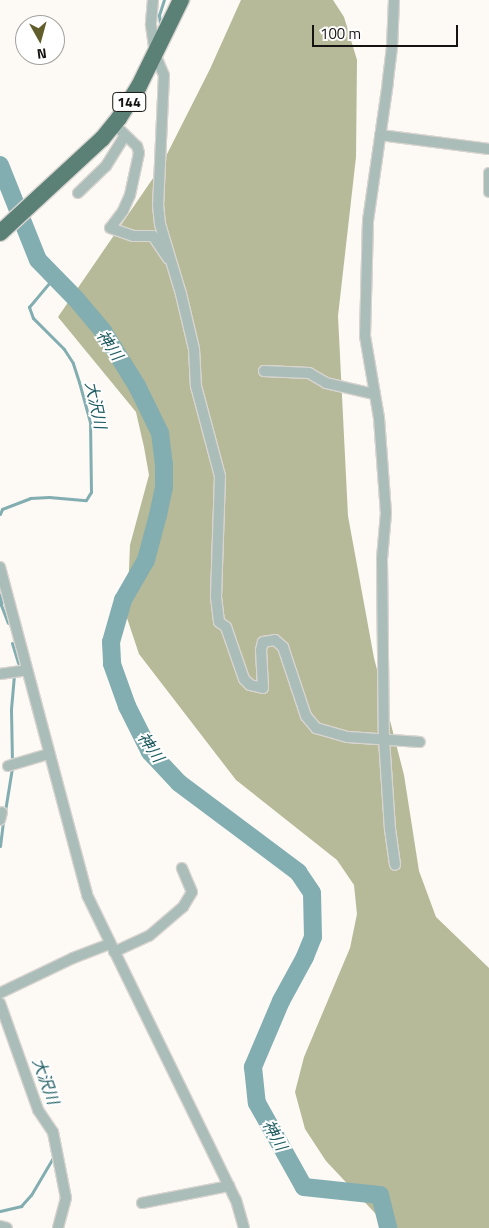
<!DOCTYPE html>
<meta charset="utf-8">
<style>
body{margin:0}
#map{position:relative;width:489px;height:1228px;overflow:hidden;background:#fdf9f4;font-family:"Titillium Web","Noto Sans JP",sans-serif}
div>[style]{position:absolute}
.forest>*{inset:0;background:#b6ba98}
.stream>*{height:3px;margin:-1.5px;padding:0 1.5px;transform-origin:1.5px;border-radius:1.5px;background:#82aeb2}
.river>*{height:18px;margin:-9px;padding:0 9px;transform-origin:9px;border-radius:9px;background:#82aeb2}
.roads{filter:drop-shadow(1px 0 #d8d4d0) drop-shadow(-1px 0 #d8d4d0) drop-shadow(0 1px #d8d4d0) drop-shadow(0 -1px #d8d4d0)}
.minor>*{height:10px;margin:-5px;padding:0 5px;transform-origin:5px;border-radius:5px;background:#abbdb8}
.trunk>*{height:16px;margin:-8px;padding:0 8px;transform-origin:8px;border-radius:8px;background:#5b8076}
span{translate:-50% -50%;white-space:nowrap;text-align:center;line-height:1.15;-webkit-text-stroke:4px #fff;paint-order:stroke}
.shield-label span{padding:1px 4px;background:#fff;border:1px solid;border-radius:4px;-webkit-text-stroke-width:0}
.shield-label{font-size:14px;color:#151412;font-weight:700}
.water-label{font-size:16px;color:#205d62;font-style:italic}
.north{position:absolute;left:15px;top:15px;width:50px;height:50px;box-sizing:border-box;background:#fff;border:1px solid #a1a1a0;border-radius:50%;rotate:173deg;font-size:14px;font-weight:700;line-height:20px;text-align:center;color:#151412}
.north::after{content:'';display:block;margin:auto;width:18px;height:22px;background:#615e2b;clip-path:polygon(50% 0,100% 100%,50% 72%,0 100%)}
.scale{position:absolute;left:312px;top:25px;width:146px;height:22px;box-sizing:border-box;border:2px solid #151412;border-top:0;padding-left:6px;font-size:15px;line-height:18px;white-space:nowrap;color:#151412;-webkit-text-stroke:4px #fff;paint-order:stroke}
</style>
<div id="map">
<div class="forest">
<div style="clip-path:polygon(241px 0,333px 0,344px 17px,357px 60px,356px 157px,338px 316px,348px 516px,374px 658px,404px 775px,419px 871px,436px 917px,489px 968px,489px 1228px,389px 1228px,326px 1161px,305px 1129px,295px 1092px,304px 1057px,350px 948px,357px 914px,354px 885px,337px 860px,236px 780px,139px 654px,127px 618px,130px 545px,149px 475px,144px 447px,136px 412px,58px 317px,160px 168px,210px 69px)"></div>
</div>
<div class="stream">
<div style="left:160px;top:24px;width:9px;rotate:-96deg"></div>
<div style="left:159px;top:15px;width:16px;rotate:-72deg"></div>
<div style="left:0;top:514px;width:5px;rotate:-68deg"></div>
<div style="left:2px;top:509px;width:30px;rotate:-21deg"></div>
<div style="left:30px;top:498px;width:19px;rotate:-3deg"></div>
<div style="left:49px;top:497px;width:37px;rotate:5deg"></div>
<div style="left:86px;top:500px;width:9px;rotate:-58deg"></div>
<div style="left:91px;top:492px;width:70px;rotate:-90.8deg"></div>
<div style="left:90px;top:422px;width:41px;rotate:-105.4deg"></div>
<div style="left:79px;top:382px;width:20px;rotate:-108deg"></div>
<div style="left:73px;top:363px;width:17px;rotate:-123deg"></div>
<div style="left:64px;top:349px;width:44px;rotate:-135deg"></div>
<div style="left:33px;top:318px;width:12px;rotate:-110deg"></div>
<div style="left:29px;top:307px;width:39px;rotate:-50deg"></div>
<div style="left:1px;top:594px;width:11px;rotate:90deg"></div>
<div style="left:1px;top:605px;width:19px;rotate:69deg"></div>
<div style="left:12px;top:643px;width:21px;rotate:73deg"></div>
<div style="left:12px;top:762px;width:53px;rotate:-91.1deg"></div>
<div style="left:11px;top:709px;width:34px;rotate:-85deg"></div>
<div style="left:5px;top:811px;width:44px;rotate:-80.8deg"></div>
<div style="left:0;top:846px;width:24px;rotate:-83deg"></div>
<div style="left:0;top:1211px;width:22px;rotate:-13deg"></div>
<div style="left:21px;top:1206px;width:15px;rotate:-48deg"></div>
<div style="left:31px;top:1195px;width:45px;rotate:-59.5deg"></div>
</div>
<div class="river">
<div style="left:0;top:165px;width:102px;rotate:68.2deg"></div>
<div style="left:38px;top:260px;width:54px;rotate:45.7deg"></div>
<div style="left:76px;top:299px;width:42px;rotate:49.8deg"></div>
<div style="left:103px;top:331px;width:65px;rotate:58.3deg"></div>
<div style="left:137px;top:386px;width:52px;rotate:63.9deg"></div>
<div style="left:160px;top:433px;width:31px;rotate:83deg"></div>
<div style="left:164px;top:464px;width:23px;rotate:90deg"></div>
<div style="left:164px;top:487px;width:29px;rotate:102deg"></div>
<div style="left:158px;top:515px;width:47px;rotate:104.9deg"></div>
<div style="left:146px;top:560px;width:46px;rotate:119.9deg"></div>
<div style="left:123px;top:600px;width:44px;rotate:105.9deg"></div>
<div style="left:111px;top:642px;width:22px;rotate:87deg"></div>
<div style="left:112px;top:664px;width:45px;rotate:70.3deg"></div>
<div style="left:127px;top:706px;width:51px;rotate:63.4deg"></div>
<div style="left:150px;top:752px;width:42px;rotate:46.9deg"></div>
<div style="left:179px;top:783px;width:149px;rotate:36.8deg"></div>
<div style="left:298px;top:872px;width:25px;rotate:56deg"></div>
<div style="left:312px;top:893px;width:44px;rotate:88.7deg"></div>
<div style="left:313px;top:937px;width:22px;rotate:112deg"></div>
<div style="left:305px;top:957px;width:50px;rotate:118.6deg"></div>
<div style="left:281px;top:1001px;width:72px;rotate:113deg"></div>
<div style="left:253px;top:1067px;width:36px;rotate:84deg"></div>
<div style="left:257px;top:1103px;width:96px;rotate:60.8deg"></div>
<div style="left:304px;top:1187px;width:76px;rotate:6deg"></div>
<div style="left:380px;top:1195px;width:34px;rotate:76deg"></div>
</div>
<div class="roads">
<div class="minor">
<div style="left:153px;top:0;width:25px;rotate:95deg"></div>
<div style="left:151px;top:25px;width:29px;rotate:82deg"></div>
<div style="left:155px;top:54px;width:23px;rotate:67deg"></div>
<div style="left:164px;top:75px;width:130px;rotate:92.6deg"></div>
<div style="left:158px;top:205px;width:19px;rotate:84deg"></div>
<div style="left:160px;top:224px;width:73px;rotate:73.3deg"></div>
<div style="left:181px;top:294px;width:57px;rotate:76.7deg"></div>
<div style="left:194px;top:349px;width:37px;rotate:87deg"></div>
<div style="left:196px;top:386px;width:93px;rotate:75.1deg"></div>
<div style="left:220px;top:476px;width:121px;rotate:91.9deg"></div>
<div style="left:216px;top:597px;width:25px;rotate:83deg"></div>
<div style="left:219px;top:622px;width:9px;rotate:36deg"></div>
<div style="left:226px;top:627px;width:55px;rotate:70.9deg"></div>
<div style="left:244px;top:679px;width:8px;rotate:45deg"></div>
<div style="left:250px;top:685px;width:13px;rotate:13deg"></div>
<div style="left:263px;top:688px;width:38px;rotate:-93deg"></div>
<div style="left:261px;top:650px;width:8px;rotate:-76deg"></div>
<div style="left:263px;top:642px;width:12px;rotate:-9deg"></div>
<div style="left:275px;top:640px;width:11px;rotate:41deg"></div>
<div style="left:283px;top:647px;width:73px;rotate:71.6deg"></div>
<div style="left:306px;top:716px;width:16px;rotate:50deg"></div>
<div style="left:316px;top:728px;width:33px;rotate:16deg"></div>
<div style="left:348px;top:737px;width:72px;rotate:4deg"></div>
<div style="left:394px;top:0;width:47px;rotate:92.4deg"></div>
<div style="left:392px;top:47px;width:35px;rotate:97deg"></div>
<div style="left:388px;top:82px;width:140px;rotate:98.2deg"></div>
<div style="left:368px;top:221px;width:115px;rotate:91.5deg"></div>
<div style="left:365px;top:336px;width:83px;rotate:80.3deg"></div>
<div style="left:379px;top:418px;width:95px;rotate:85.8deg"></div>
<div style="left:386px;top:513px;width:46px;rotate:95deg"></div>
<div style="left:382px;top:559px;width:180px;rotate:89.4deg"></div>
<div style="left:384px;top:739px;width:90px;rotate:86.2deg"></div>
<div style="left:390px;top:829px;width:36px;rotate:82deg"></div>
<div style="left:114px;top:124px;width:32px;rotate:44deg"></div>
<div style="left:137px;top:146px;width:7px;rotate:74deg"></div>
<div style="left:139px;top:153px;width:43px;rotate:102.1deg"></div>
<div style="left:130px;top:195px;width:17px;rotate:114deg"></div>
<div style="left:123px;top:211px;width:21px;rotate:127deg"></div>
<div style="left:110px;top:228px;width:24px;rotate:19deg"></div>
<div style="left:133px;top:236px;width:20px"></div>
<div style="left:153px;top:236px;width:27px;rotate:56deg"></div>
<div style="left:380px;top:135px;width:110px;rotate:7.3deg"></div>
<div style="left:489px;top:173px;width:19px;rotate:90deg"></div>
<div style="left:78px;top:193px;width:39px;rotate:-44deg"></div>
<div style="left:106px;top:166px;width:36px;rotate:-58deg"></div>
<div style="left:264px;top:371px;width:45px;rotate:2.5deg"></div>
<div style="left:309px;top:373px;width:20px;rotate:30deg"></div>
<div style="left:326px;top:383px;width:49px;rotate:12.9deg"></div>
<div style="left:0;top:567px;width:339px;rotate:75.1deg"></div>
<div style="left:87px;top:895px;width:339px;rotate:64deg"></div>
<div style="left:236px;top:1200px;width:29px;rotate:74deg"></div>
<div style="left:0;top:674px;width:27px;rotate:-8deg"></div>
<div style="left:8px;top:766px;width:42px;rotate:-16.7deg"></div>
<div style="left:0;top:820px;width:8px;rotate:-76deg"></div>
<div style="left:114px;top:952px;width:38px;rotate:-25deg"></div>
<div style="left:149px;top:936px;width:45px;rotate:-40.5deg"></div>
<div style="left:183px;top:907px;width:17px;rotate:-59deg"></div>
<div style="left:192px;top:892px;width:26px;rotate:-113deg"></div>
<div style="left:0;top:993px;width:81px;rotate:-25.6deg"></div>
<div style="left:73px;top:958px;width:40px;rotate:-21deg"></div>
<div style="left:0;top:1003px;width:114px;rotate:70.4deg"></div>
<div style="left:38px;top:1110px;width:27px;rotate:56deg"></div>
<div style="left:53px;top:1132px;width:67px;rotate:78.9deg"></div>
<div style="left:66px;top:1198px;width:31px;rotate:105deg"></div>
<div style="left:142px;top:1203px;width:89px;rotate:-11.1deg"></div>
<div style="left:0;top:1226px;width:7px;rotate:16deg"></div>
</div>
<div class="trunk">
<div style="left:0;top:233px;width:139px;rotate:-42.7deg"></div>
<div style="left:102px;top:139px;width:27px;rotate:-51deg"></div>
<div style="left:119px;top:118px;width:38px;rotate:-58deg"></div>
<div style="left:139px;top:86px;width:96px;rotate:-64deg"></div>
</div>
</div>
<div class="shield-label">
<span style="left:129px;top:102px">144</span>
</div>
<div class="water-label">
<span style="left:110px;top:345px;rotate:56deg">神川</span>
<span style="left:96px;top:405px;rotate:78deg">大沢川</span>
<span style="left:151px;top:747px;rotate:56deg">神川</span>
<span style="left:46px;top:1081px;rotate:70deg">大沢川</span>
<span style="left:275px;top:1135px;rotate:61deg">神川</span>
</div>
<div class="north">N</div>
<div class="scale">100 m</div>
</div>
